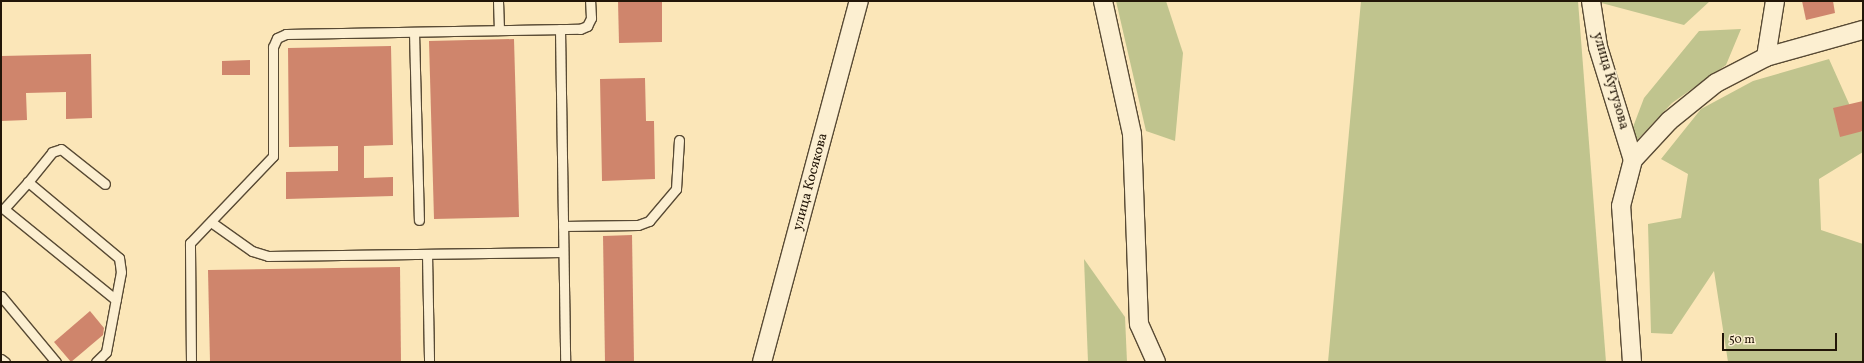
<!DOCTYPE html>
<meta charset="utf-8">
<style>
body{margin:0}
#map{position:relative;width:1864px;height:363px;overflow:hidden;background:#fbe6b8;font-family:Vollkorn,serif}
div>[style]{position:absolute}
.green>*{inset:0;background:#c0c48e}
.building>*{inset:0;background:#cf856c}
.roads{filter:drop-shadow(1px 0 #584a34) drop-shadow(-1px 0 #584a34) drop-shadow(0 1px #584a34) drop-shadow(0 -1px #584a34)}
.lane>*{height:9px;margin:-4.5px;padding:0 4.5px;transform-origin:4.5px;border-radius:4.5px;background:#fcefd1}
.street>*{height:18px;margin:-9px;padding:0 9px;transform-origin:9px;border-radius:9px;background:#fcefd1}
span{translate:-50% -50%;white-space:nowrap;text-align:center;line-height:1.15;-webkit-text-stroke:3.5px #fcefd1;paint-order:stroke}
.street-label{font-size:14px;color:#221608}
.frame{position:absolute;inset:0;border:2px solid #221608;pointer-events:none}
.scale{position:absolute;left:1722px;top:333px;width:115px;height:18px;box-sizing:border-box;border:2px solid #221608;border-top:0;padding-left:5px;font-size:12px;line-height:14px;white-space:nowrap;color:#221608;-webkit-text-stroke:3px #fcefd1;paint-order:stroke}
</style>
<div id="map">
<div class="green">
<div style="clip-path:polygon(1116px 1px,1166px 1px,1183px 53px,1175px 141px,1146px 131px)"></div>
<div style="clip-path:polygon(1361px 1px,1578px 1px,1606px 362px,1328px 362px)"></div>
<div style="clip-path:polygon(1594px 1px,1710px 1px,1684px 25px)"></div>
<div style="clip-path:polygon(1741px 29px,1726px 65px,1672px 103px,1622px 156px,1644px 98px,1699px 31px)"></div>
<div style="clip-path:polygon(1829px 59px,1863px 135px,1863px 152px,1819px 179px,1821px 230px,1863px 244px,1863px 362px,1728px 362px,1714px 271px,1672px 334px,1651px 333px,1648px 224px,1681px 218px,1688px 174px,1661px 159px,1701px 109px,1753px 81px)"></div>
<div style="clip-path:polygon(1084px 259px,1125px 317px,1127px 362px,1088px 362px)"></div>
</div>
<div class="building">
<div style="clip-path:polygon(618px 1px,662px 1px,662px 42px,619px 43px)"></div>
<div style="clip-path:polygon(1802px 1px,1833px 1px,1835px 13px,1806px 20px)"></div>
<div style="clip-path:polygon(514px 39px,519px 217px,434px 219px,429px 41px)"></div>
<div style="clip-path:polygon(391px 46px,393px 145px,364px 146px,364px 178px,393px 177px,393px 196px,286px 199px,286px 172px,338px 171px,338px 146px,289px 147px,288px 48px)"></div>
<div style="clip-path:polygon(91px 54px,92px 118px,66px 119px,66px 92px,26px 93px,27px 120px,1px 121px,1px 56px)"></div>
<div style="clip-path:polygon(250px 60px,250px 75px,222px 75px,222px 61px)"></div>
<div style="clip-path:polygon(645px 78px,646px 121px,654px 121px,655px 179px,602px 181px,600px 79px)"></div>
<div style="clip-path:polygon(1863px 101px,1863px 131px,1840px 137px,1833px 108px)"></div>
<div style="clip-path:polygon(632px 235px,634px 362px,605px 362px,603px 236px)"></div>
<div style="clip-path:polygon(400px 267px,401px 362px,210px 362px,208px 270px)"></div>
<div style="clip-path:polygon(90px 311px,104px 328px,103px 335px,71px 362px,54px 342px)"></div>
</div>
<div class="roads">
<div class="lane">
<div style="left:498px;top:1px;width:29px;rotate:88deg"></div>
<div style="left:560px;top:29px;width:333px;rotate:89.1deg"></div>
<div style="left:414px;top:32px;width:188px;rotate:88.5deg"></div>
<div style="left:28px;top:182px;width:38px;rotate:-51deg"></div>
<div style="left:52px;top:152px;width:9px;rotate:-18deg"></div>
<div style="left:61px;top:149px;width:56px;rotate:38.5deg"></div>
<div style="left:211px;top:222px;width:50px;rotate:35.3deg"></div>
<div style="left:252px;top:251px;width:17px;rotate:17deg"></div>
<div style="left:268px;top:256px;width:295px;rotate:-0.8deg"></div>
<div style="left:563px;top:226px;width:75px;rotate:-0.8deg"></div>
<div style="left:638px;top:225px;width:12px;rotate:-20deg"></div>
<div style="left:649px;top:221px;width:42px;rotate:-49.8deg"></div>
<div style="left:676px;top:189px;width:49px;rotate:-86.5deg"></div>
<div style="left:427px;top:254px;width:108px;rotate:88.9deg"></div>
<div style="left:1px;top:296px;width:86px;rotate:50.2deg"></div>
<div style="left:1px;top:359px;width:5px;rotate:37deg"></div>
<div style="left:96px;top:362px;width:14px;rotate:-45deg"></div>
<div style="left:106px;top:352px;width:81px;rotate:-79.4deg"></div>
<div style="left:121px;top:272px;width:14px;rotate:-98deg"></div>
<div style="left:119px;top:258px;width:119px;rotate:-140.1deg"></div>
<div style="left:28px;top:182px;width:36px;rotate:132deg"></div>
<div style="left:4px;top:209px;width:144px;rotate:39.1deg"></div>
<div style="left:191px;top:362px;width:119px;rotate:-90.5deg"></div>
<div style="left:190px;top:243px;width:120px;rotate:-46.3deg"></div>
<div style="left:273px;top:156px;width:109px;rotate:-90deg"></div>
<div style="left:273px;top:47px;width:10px;rotate:-66deg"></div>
<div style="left:277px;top:38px;width:10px;rotate:-24deg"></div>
<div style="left:286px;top:34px;width:294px;rotate:-1deg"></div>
<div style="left:580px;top:29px;width:8px;rotate:-23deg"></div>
<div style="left:587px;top:26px;width:9px;rotate:-63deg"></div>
<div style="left:591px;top:18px;width:17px;rotate:-93deg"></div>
</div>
<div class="street">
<div style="left:1103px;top:1px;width:136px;rotate:77.7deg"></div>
<div style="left:1132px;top:134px;width:190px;rotate:87.9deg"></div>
<div style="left:1139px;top:324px;width:42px;rotate:65.9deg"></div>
<div style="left:1591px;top:1px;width:47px;rotate:81.3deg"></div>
<div style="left:1598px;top:47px;width:118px;rotate:72.8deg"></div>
<div style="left:1766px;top:57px;width:57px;rotate:-80.9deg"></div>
<div style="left:762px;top:362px;width:374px;rotate:-75deg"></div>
<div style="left:1632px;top:362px;width:156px;rotate:-94deg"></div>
<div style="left:1621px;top:206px;width:48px;rotate:-75.4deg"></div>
<div style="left:1633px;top:160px;width:53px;rotate:-47.3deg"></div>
<div style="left:1669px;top:121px;width:60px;rotate:-39deg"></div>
<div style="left:1716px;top:83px;width:56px;rotate:-27.5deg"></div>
<div style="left:1766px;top:57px;width:101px;rotate:-15.6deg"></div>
</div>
</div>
<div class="street-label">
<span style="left:1610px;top:81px;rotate:74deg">улица Кутузова</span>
<span style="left:811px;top:182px;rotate:-75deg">улица Косякова</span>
</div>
<div class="frame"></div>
<div class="scale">50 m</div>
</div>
